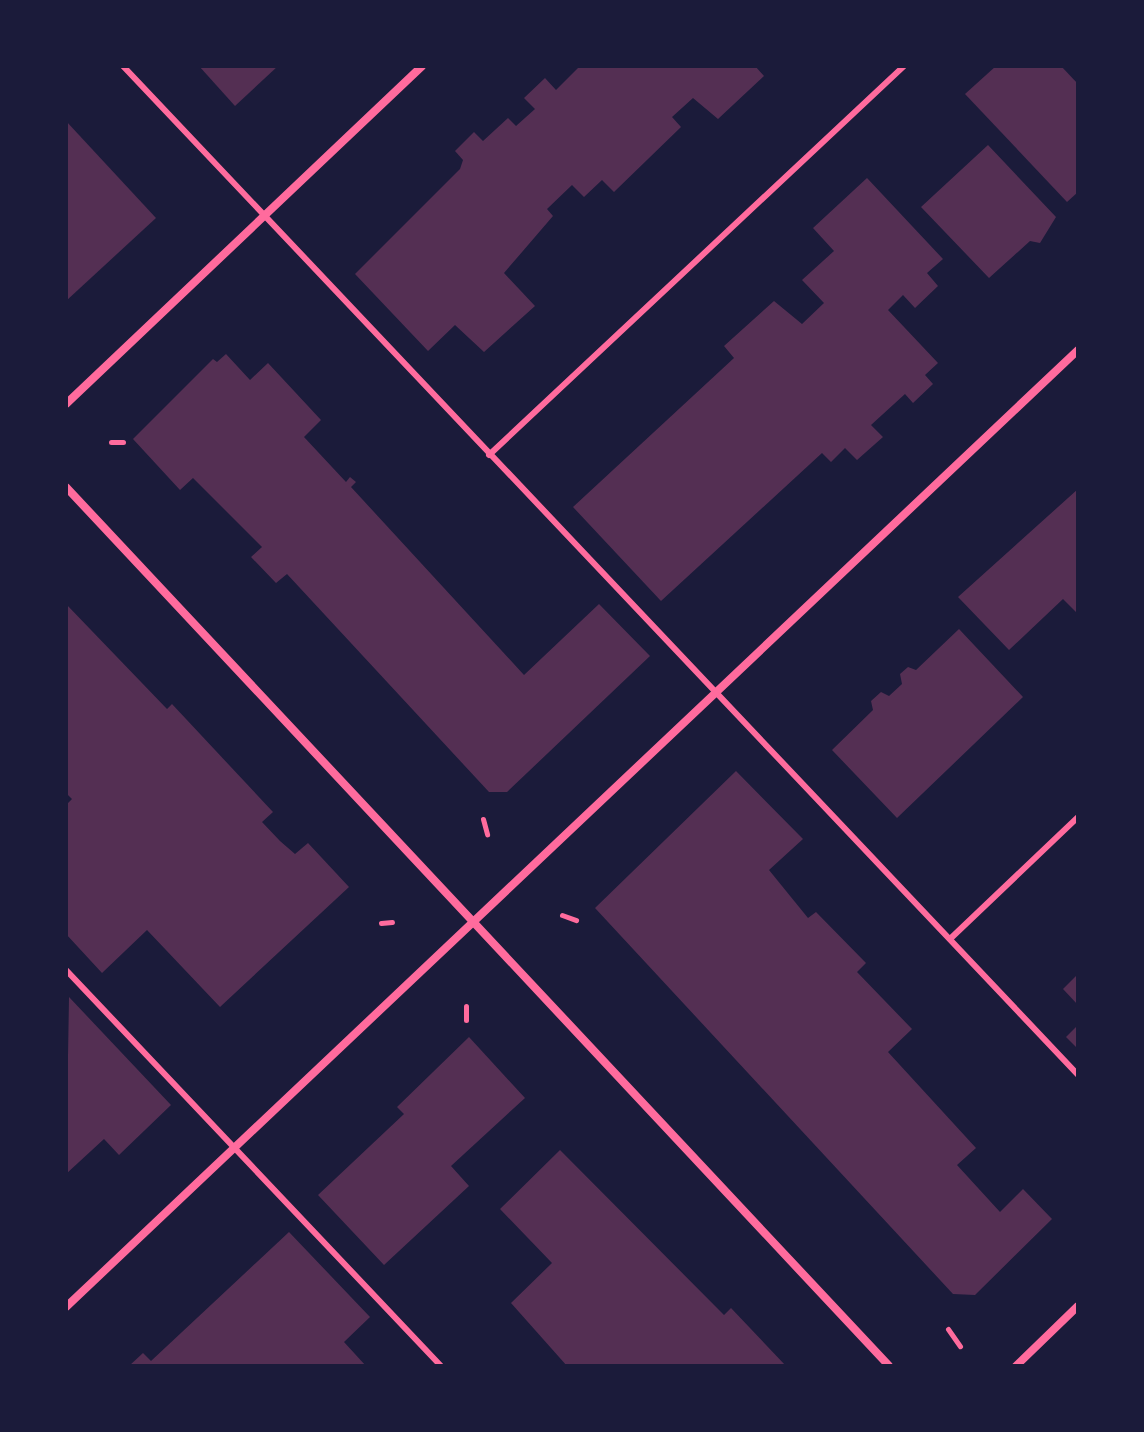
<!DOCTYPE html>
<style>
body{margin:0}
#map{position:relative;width:1144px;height:1432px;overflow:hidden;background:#1b1b3a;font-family:"Varela Round",sans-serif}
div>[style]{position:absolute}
.building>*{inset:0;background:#542f53}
.path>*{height:5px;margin:-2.5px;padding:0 2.5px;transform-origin:2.5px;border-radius:2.5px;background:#ff6b9d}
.service>*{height:6px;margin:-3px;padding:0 3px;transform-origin:3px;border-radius:3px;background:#ff6b9d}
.minor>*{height:8px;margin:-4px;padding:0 4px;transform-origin:4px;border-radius:4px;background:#ff6b9d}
span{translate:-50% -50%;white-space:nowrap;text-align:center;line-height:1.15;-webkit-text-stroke:6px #1b1b3a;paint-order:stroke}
.frame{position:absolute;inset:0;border:68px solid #1b1b3a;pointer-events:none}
</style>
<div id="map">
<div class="building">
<div style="clip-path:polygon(199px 66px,278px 66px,235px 106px)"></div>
<div style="clip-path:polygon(580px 66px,755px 66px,764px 76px,718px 119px,693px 98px,672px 117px,681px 127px,614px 192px,602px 180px,584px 197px,572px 185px,547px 209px,553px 216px,504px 273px,535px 306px,484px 352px,455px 325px,428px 351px,355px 274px,460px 169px,463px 160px,455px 151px,474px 132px,483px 141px,508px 118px,516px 126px,535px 109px,524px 98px,545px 78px,556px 90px)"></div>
<div style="clip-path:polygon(996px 66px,1061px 66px,1078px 84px,1078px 192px,1067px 202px,965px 94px)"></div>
<div style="clip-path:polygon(66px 121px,156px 218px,66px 301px)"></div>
<div style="clip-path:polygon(988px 145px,1056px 217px,1040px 243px,1030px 241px,989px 278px,921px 207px)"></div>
<div style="clip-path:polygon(867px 178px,943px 259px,927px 273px,938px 286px,915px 308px,903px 295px,888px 310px,938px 363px,925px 375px,933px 384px,913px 403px,905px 394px,871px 425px,883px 437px,857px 460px,845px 448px,831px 462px,822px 453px,661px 601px,573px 507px,734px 358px,724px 346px,774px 301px,802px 324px,824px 303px,802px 280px,834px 251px,813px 228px)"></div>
<div style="clip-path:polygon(226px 354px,250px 380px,268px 363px,321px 420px,304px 437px,346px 482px,350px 477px,356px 482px,351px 487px,524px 675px,599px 604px,650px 656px,507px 792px,489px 792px,287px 574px,276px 583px,251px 557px,262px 547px,193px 478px,180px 490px,133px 439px,213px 359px,217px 362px)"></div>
<div style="clip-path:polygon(1078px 489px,1078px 614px,1063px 599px,1009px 650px,958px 597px)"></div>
<div style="clip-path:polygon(66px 604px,167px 709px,172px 704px,273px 812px,262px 822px,280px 841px,295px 854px,308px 843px,349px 887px,220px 1007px,147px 930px,102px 973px,66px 934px,66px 805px,72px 799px,66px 793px)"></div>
<div style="clip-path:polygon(959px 629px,1023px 697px,897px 818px,832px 750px,873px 710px,871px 701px,881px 692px,889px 696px,902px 684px,900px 674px,908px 667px,916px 670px)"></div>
<div style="clip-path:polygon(736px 771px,803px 839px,769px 870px,808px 918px,816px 912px,866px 963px,857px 972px,912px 1029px,888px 1052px,976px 1148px,957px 1165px,1000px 1212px,1023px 1189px,1052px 1219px,975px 1295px,953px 1294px,595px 908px)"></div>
<div style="clip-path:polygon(1078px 974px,1078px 1005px,1063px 989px)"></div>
<div style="clip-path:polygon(69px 997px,171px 1105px,119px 1155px,104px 1139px,66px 1174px)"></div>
<div style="clip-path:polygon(1078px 1025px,1078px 1049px,1066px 1037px)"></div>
<div style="clip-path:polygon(469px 1037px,525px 1098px,451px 1166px,469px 1186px,384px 1265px,318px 1195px,404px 1114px,397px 1107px)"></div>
<div style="clip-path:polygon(560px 1150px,724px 1315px,731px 1308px,786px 1366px,567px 1366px,511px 1303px,552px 1263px,500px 1209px)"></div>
<div style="clip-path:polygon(289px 1232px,370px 1317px,344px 1342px,366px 1366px,129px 1366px,143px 1353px,151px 1361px)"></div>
</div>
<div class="path">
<div style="left:111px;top:442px;width:12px"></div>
<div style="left:483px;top:819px;width:16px;rotate:75deg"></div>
<div style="left:562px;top:915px;width:15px;rotate:20deg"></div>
<div style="left:381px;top:923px;width:11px;rotate:-5deg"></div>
<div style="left:466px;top:1020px;width:14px;rotate:-90deg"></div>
<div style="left:948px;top:1329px;width:21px;rotate:55deg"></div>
</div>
<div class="service">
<div style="left:123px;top:66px;width:1389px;rotate:46.57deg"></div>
<div style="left:489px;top:455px;width:569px;rotate:-43.15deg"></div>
<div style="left:950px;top:939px;width:177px;rotate:-43.6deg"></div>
<div style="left:66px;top:970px;width:545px;rotate:46.56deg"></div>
</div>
<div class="minor">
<div style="left:66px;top:404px;width:491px;rotate:-43.5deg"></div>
<div style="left:66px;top:487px;width:1204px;rotate:46.88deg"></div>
<div style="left:66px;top:1307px;width:1393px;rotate:-43.4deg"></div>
<div style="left:1016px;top:1366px;width:86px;rotate:-44.1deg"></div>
</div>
<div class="frame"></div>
</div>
